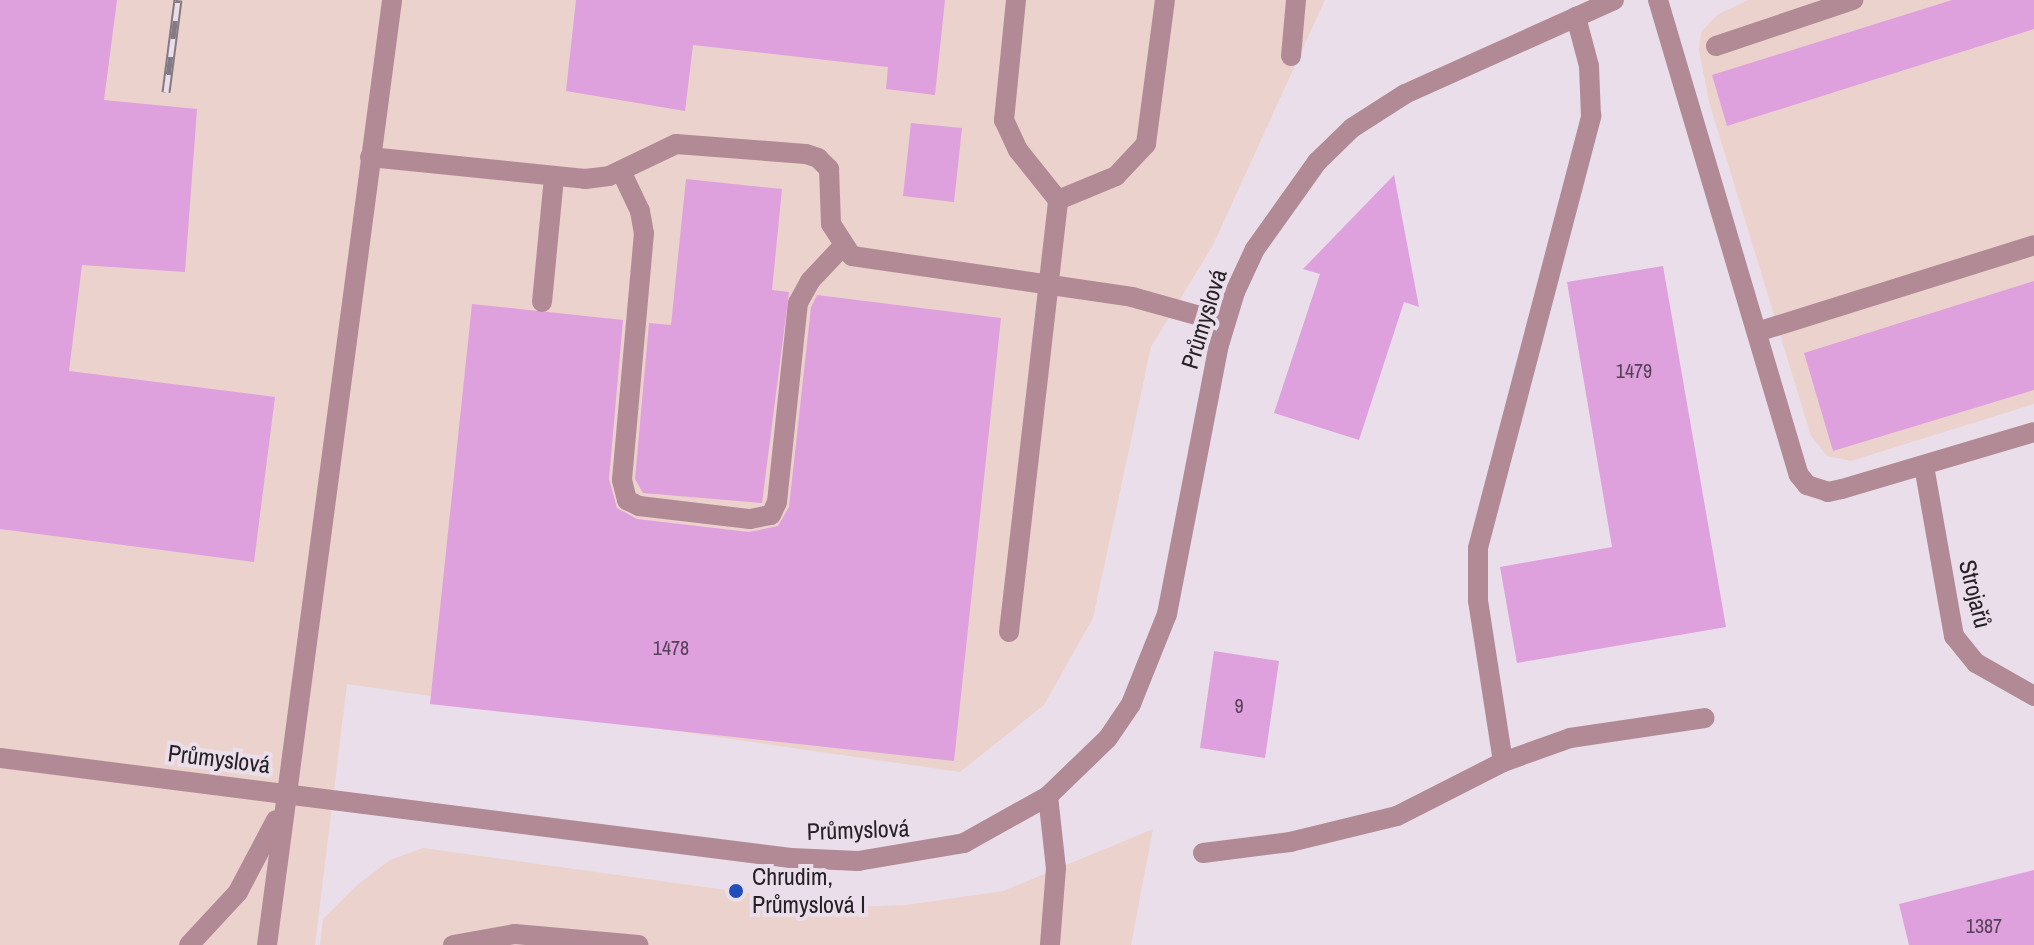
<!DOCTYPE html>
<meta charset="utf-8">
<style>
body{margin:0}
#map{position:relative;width:2034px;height:945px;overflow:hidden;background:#eadeea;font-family:"Archivo Narrow",sans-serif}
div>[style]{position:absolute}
.industrial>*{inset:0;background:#ecd2cd}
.building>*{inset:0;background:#dfa0de}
.minor>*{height:20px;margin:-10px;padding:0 10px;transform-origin:10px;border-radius:10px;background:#b18a96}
.rail>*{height:9px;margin-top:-4.5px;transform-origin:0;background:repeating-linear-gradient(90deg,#eadeea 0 18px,#837a83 0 36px);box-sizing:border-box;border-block:2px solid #837a83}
.dots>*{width:22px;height:22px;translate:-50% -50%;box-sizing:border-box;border:4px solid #eadeea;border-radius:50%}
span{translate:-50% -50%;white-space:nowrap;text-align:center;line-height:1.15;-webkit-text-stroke:8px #eadeea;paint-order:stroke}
.number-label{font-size:20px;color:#544154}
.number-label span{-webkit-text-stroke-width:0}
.street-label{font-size:24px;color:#262126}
.poi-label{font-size:24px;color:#262126}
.left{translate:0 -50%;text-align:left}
</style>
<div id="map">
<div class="industrial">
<div style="clip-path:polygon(0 0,1325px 0,1213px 245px,1151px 347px,1093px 618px,1044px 705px,960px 772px,347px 684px,315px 945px,0 945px)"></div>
<div style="clip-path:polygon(1748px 0,2034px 0,2034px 404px,1851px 461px,1827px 456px,1811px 436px,1709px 102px,1699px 50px,1701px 32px,1717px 15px)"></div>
<div style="clip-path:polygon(1153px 829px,1131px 945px,320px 945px,323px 919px,356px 886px,390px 860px,423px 848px,849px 907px,906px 905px,1003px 891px)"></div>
</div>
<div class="building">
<div style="clip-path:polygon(0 0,117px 0,104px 100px,197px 109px,185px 272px,82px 265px,69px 371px,275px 397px,254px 562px,0 529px)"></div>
<div style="clip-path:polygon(576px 0,945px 0,935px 95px,886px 89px,888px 67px,693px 45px,685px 111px,566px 91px)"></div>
<div style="clip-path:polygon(1952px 0,2034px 0,2034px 29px,1727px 126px,1712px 75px)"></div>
<div style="clip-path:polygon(911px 123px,962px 128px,954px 202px,903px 196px)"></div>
<div style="clip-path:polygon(1394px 175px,1419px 307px,1404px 302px,1359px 440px,1274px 413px,1320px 274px,1303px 269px)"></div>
<div style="clip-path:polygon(686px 179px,782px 189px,772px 290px,789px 292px,762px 503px,643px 493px,635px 479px,649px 323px,671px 325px)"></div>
<div style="clip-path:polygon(1663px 266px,1726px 627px,1517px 663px,1500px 567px,1612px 547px,1567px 282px)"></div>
<div style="clip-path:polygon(2034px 281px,2034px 390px,1833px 451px,1804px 353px)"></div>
<div style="clip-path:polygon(817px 295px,1001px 318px,954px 761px,430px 704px,472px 304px,623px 320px,609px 479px,617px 508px,637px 519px,749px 532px,778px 526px,789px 507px,811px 307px)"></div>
<div style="clip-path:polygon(1214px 651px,1279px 661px,1265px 758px,1200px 748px)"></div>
<div style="clip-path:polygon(2034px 870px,2034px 945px,1909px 945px,1899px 904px)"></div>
</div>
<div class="minor">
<div style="left:1016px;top:0;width:121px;rotate:95.7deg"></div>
<div style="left:1004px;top:120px;width:33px;rotate:65deg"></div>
<div style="left:1018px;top:150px;width:64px;rotate:51.3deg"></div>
<div style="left:1058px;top:200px;width:63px;rotate:-22.5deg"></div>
<div style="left:1116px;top:176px;width:44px;rotate:-46.8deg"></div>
<div style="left:1146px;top:144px;width:145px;rotate:-82.5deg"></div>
<div style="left:1658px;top:0;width:495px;rotate:73.5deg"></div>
<div style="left:1799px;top:475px;width:13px;rotate:51deg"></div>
<div style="left:1807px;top:485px;width:22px;rotate:18deg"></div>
<div style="left:1828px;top:492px;width:14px;rotate:-12deg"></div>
<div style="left:1842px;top:489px;width:200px;rotate:-16.5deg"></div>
<div style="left:1716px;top:46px;width:145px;rotate:-18.6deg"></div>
<div style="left:1291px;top:56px;width:56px;rotate:-84.9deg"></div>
<div style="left:370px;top:157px;width:216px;rotate:5.8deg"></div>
<div style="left:585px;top:179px;width:24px;rotate:-7deg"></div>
<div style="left:609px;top:176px;width:74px;rotate:-25.5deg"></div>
<div style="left:676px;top:144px;width:130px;rotate:4.4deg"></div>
<div style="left:806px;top:154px;width:13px;rotate:18deg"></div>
<div style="left:818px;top:158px;width:16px;rotate:45deg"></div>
<div style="left:829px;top:169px;width:55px;rotate:87.9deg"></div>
<div style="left:831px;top:224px;width:38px;rotate:57deg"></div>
<div style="left:852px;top:256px;width:283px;rotate:8.3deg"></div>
<div style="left:1132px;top:297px;width:97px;rotate:15.6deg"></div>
<div style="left:621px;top:171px;width:44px;rotate:64.6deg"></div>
<div style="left:640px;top:211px;width:22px;rotate:80deg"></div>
<div style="left:644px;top:233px;width:248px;rotate:95.1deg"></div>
<div style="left:622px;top:480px;width:21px;rotate:76deg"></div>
<div style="left:627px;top:500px;width:13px;rotate:27deg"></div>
<div style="left:639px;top:506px;width:112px;rotate:6.7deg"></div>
<div style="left:750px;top:519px;width:21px;rotate:-11deg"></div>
<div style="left:771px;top:515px;width:14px;rotate:-65deg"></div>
<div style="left:777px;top:502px;width:200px;rotate:-84deg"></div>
<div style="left:798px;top:303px;width:25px;rotate:-61deg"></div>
<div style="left:810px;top:281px;width:47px;rotate:-46.7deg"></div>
<div style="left:542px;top:302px;width:126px;rotate:-84.5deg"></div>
<div style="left:1757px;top:332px;width:290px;rotate:-17.4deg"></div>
<div style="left:1924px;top:466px;width:173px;rotate:80deg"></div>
<div style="left:1954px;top:636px;width:35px;rotate:51deg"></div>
<div style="left:1976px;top:663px;width:67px;rotate:29.6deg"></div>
<div style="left:1009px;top:632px;width:435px;rotate:-83.5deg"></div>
<div style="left:0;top:758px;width:797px;rotate:7.21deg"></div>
<div style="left:791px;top:858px;width:67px;rotate:2.6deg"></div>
<div style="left:858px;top:861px;width:108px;rotate:-9.6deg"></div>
<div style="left:964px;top:843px;width:96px;rotate:-29.2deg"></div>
<div style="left:1048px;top:796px;width:83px;rotate:-44deg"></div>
<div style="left:1108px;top:738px;width:41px;rotate:-55.9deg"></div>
<div style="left:1131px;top:704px;width:97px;rotate:-68.2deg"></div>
<div style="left:1167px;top:614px;width:271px;rotate:-79.1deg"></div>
<div style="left:1218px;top:348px;width:59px;rotate:-73.1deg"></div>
<div style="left:1235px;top:292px;width:47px;rotate:-65.1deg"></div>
<div style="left:1255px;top:249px;width:107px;rotate:-54.5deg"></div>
<div style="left:1317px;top:162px;width:49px;rotate:-44.2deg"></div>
<div style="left:1352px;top:128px;width:63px;rotate:-32.7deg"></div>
<div style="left:1405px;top:94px;width:229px;rotate:-24.2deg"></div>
<div style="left:1503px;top:762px;width:71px;rotate:-19.7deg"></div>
<div style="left:1570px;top:738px;width:136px;rotate:-8.4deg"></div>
<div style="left:1048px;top:796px;width:72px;rotate:83.7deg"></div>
<div style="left:1056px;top:868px;width:77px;rotate:94.5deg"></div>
<div style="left:1203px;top:853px;width:88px;rotate:-7.2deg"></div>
<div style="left:1290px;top:842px;width:110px;rotate:-13.7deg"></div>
<div style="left:1397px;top:816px;width:119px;rotate:-27deg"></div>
<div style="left:1503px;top:762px;width:163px;rotate:-98.8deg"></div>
<div style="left:1478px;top:601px;width:53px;rotate:-90deg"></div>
<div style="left:1478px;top:548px;width:447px;rotate:-75.3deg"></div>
<div style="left:1591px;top:116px;width:50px;rotate:-92.3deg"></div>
<div style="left:1589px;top:66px;width:51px;rotate:-104.9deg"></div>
<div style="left:189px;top:945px;width:72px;rotate:-47.2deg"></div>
<div style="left:238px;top:892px;width:81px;rotate:-62.2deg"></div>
<div style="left:267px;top:945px;width:953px;rotate:-82.46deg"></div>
<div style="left:453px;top:945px;width:63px;rotate:-10.1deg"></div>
<div style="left:515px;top:934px;width:124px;rotate:5.1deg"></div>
</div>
<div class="rail">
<div style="left:166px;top:92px;width:93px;rotate:-82.6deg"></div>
</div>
<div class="dots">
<div style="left:736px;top:891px;background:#224ebc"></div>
</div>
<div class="number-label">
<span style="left:1634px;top:370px">1479</span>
<span style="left:671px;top:647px">1478</span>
<span style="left:1239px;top:705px">9</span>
<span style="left:1984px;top:925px">1387</span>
</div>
<div class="street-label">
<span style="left:1204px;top:319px;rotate:-73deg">Průmyslová</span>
<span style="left:1975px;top:594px;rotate:76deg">Strojařů</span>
<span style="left:219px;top:759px;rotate:7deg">Průmyslová</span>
<span style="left:858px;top:830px;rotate:-2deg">Průmyslová</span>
</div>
<div class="poi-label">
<span class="left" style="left:752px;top:891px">Chrudim,<br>Průmyslová I</span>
</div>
</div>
